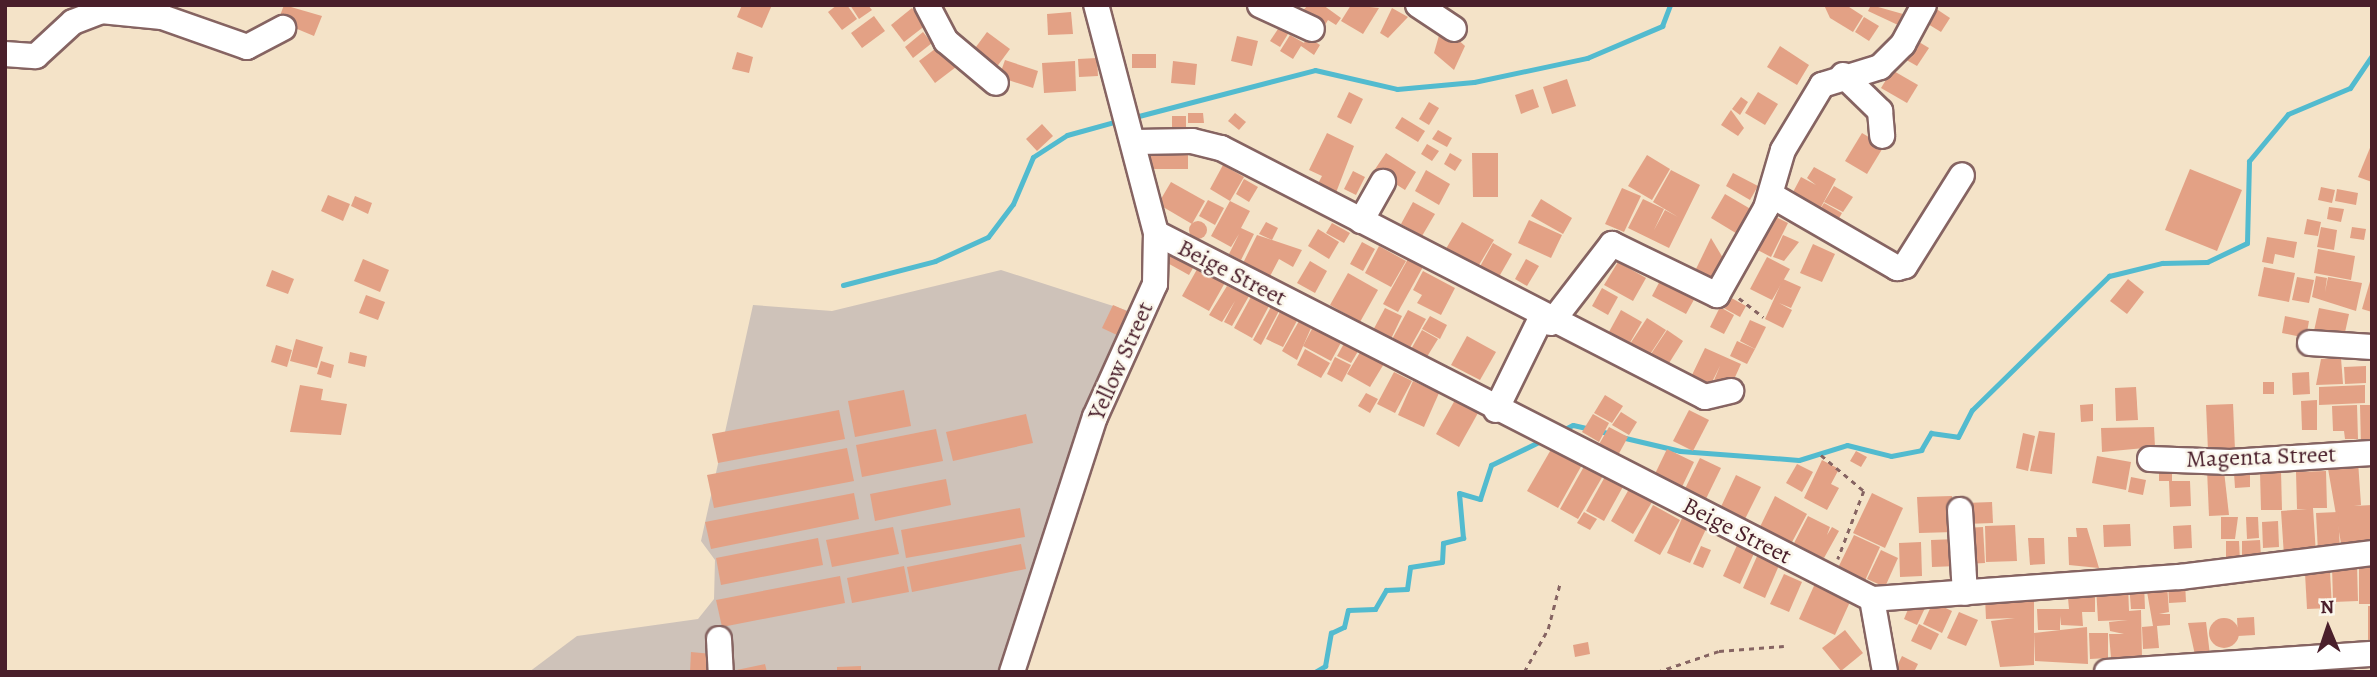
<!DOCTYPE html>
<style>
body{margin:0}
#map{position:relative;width:2377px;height:677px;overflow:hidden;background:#f4e3c8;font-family:Alegreya,serif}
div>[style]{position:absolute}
.industrial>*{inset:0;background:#cec2b9}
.stream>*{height:5px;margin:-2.5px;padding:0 2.5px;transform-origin:2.5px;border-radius:2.5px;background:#52bbcf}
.building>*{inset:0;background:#e3a185}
.round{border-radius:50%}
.path>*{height:2.5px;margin-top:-1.25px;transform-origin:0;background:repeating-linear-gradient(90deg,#866462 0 5px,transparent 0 10px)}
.roads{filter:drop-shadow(2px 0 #866462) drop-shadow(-2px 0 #866462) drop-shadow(0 2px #866462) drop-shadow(0 -2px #866462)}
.minor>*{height:24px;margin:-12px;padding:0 12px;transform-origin:12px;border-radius:12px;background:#fff}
span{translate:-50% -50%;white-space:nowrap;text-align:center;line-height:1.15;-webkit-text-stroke:5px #fbf7ec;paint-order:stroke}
.street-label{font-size:24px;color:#4a1f2b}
.frame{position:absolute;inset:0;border:7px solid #4a1f2b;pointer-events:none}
.north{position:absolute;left:2293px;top:593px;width:70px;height:70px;-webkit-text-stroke:5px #fbf7ec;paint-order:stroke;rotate:358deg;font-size:19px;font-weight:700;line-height:28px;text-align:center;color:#4a1f2b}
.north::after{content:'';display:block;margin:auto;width:24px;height:32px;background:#4a1f2b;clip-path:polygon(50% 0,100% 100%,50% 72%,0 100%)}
</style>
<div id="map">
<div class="industrial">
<div style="clip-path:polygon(1001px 270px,1138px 314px,1010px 672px,529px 672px,577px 636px,698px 619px,714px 599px,715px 560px,701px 541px,753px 305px,832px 311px)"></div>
</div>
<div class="stream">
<div style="left:1131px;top:118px;width:190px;rotate:-14.6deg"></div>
<div style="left:1315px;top:70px;width:84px;rotate:13deg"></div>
<div style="left:1397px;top:89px;width:77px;rotate:-5.2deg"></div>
<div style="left:1474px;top:82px;width:116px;rotate:-12deg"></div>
<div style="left:1587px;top:58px;width:82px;rotate:-23.1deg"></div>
<div style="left:1662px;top:26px;width:22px;rotate:-69deg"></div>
<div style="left:843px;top:285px;width:95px;rotate:-14.6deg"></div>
<div style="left:935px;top:261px;width:58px;rotate:-24.4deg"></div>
<div style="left:988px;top:237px;width:41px;rotate:-52.9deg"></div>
<div style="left:1013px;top:204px;width:51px;rotate:-66.9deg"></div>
<div style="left:1033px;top:157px;width:40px;rotate:-32.9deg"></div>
<div style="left:1067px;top:135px;width:53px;rotate:-15.4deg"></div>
<div style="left:1561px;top:431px;width:13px;rotate:-27deg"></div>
<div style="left:1573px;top:425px;width:40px;rotate:13deg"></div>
<div style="left:1621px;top:437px;width:61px;rotate:13.3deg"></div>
<div style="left:1680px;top:451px;width:119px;rotate:4.3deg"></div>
<div style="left:1799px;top:460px;width:50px;rotate:-17.4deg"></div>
<div style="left:1847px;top:445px;width:45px;rotate:14deg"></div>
<div style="left:1891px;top:456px;width:31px;rotate:-11deg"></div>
<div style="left:1921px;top:450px;width:20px;rotate:-60deg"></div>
<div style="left:1931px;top:433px;width:27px;rotate:8deg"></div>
<div style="left:1958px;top:437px;width:30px;rotate:-63deg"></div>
<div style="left:1972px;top:410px;width:192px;rotate:-44.4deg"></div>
<div style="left:2109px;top:276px;width:55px;rotate:-13.8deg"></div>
<div style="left:2162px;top:263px;width:45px;rotate:-1.3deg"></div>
<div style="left:2207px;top:262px;width:44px;rotate:-25.4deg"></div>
<div style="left:2247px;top:243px;width:82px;rotate:-88.6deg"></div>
<div style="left:2249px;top:161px;width:61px;rotate:-50.3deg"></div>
<div style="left:2288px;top:114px;width:67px;rotate:-22.8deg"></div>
<div style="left:2350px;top:88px;width:40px;rotate:-56deg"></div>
<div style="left:1315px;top:672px;width:12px;rotate:-31deg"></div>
<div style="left:1325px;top:666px;width:34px;rotate:-80deg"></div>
<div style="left:1331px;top:633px;width:14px;rotate:-25deg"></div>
<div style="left:1344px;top:627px;width:17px;rotate:-77deg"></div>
<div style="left:1348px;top:610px;width:27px;rotate:-2deg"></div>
<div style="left:1375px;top:609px;width:22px;rotate:-60deg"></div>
<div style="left:1386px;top:590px;width:21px;rotate:-3deg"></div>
<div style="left:1407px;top:589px;width:22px;rotate:-82deg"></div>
<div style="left:1410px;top:567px;width:32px;rotate:-9deg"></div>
<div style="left:1442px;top:562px;width:19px;rotate:-87deg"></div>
<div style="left:1443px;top:543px;width:21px;rotate:-14deg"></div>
<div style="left:1463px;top:538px;width:45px;rotate:-95.1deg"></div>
<div style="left:1459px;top:493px;width:22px;rotate:16deg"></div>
<div style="left:1480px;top:499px;width:36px;rotate:-72deg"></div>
<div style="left:1491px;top:465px;width:58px;rotate:-25.7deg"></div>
</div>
<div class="building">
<div style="clip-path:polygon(284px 5px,322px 16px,314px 36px,278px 21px)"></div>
<div style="clip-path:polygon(742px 5px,772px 5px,762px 28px,737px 17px)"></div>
<div style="clip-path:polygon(837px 5px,847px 5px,857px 19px,842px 30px,828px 12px)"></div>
<div style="clip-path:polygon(850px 5px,868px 5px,872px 10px,859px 19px)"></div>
<div style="clip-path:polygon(1308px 5px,1323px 5px,1341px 18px,1336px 25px,1328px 20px,1322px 30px,1299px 15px)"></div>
<div style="clip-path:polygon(1351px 5px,1379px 8px,1363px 34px,1341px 21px)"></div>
<div style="clip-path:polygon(1824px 5px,1846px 5px,1863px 16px,1853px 32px,1830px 18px)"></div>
<div style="clip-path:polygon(1871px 5px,1903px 14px,1898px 25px,1868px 11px)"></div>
<div style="clip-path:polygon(1932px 6px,1950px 18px,1941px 32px,1923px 21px)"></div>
<div style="clip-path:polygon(912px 8px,926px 25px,904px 42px,891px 25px)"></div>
<div style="clip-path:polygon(1392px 8px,1408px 17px,1388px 38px,1380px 33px)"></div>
<div style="clip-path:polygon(1071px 12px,1073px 34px,1048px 35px,1047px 14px)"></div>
<div style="clip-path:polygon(874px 16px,885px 31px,862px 48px,851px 33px)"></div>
<div style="clip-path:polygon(1864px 17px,1879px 26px,1869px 41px,1855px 32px)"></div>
<div style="clip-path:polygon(1282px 23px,1291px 29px,1280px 47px,1270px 41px)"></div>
<div style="clip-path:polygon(1442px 25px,1465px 46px,1454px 70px,1434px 53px)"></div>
<div style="clip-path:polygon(923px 32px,932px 43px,913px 58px,905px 47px)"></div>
<div style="clip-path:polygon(987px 32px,1010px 49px,993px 72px,970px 55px)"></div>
<div style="clip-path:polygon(1290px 35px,1304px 43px,1308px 37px,1320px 45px,1314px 55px,1301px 46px,1293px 59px,1280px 51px)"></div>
<div style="clip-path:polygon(1237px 36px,1258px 41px,1252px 66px,1231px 61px)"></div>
<div style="clip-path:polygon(1914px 39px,1929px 48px,1917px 66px,1903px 58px)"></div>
<div style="clip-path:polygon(939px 46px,956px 67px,935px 83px,919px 61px)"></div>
<div style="clip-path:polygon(1780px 46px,1809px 65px,1797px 85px,1767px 67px)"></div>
<div style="clip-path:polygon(737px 52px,753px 57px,749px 73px,732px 69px)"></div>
<div style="clip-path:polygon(1132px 54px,1156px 54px,1156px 68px,1132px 68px)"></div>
<div style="clip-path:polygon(1097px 58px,1098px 76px,1079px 77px,1078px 59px)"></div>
<div style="clip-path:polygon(1005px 60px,1038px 71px,1033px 88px,999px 77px)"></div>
<div style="clip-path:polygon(1075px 61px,1076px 91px,1044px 93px,1042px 63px)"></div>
<div style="clip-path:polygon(1173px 61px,1197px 64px,1195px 85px,1171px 83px)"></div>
<div style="clip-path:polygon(1892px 70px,1918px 85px,1907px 103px,1881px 88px)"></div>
<div style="clip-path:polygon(1567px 79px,1576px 106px,1552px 114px,1543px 87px)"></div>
<div style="clip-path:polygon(1533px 89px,1539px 107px,1521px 114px,1515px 95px)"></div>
<div style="clip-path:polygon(1349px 92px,1363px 99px,1351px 124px,1337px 117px)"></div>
<div style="clip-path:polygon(1758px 92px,1778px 104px,1765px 125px,1745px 113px)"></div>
<div style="clip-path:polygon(1741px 97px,1748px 102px,1740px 115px,1732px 109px)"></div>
<div style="clip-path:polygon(1429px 102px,1439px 108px,1429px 125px,1419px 119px)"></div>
<div style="clip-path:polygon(1731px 110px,1744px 128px,1738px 136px,1721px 125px)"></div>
<div style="clip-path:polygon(1188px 113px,1203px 113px,1204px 123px,1188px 123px)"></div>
<div style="clip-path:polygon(1235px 113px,1246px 122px,1239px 130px,1228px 121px)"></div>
<div style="clip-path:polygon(1172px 116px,1186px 116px,1186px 127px,1172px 128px)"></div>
<div style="clip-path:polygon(1402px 117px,1425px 131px,1418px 142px,1395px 128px)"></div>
<div style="clip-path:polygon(1042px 124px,1053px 136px,1037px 151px,1026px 139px)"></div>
<div style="clip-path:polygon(1438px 130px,1452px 138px,1447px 147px,1432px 139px)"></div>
<div style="clip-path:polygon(1327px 133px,1354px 146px,1332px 203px,1313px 193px,1322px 176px,1309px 170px)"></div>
<div style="clip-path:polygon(1862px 133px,1884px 146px,1867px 174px,1845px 161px)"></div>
<div style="clip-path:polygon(2372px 143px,2372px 182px,2358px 177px)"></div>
<div style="clip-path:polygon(1147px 144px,1188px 144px,1188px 169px,1147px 169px)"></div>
<div style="clip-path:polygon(1427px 144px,1439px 151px,1432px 161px,1421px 154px)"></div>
<div style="clip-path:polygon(1386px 153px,1416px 172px,1405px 190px,1383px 176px,1377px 187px,1367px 181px)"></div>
<div style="clip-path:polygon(1450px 153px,1462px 160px,1455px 171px,1444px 164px)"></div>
<div style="clip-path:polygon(1472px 153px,1498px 153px,1498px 197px,1473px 197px)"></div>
<div style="clip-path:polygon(1647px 155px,1670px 169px,1652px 200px,1628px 186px)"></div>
<div style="clip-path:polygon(1223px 165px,1244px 177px,1230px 201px,1210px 189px)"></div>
<div style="clip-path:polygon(1814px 167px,1836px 179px,1820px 209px,1792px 194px,1801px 177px,1816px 185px,1807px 178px)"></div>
<div style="clip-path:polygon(2190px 169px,2242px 190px,2217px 251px,2165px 230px)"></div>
<div style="clip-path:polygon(1426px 170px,1450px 184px,1439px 205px,1415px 191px)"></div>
<div style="clip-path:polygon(1671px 170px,1700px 185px,1669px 248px,1628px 228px,1643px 199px,1664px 209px,1654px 230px,1665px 210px,1678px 217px,1653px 202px)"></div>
<div style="clip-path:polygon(1353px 171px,1365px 177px,1356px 195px,1344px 189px)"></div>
<div style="clip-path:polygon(1733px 173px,1758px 186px,1750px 200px,1726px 186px)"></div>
<div style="clip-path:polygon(1244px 179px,1258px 187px,1249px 202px,1236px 194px)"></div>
<div style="clip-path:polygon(1171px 182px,1205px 201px,1192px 224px,1158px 204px)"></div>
<div style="clip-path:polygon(1834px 186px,1853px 197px,1843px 212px,1824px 202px)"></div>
<div style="clip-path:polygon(2321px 187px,2335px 190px,2332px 203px,2318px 200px)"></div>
<div style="clip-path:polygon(1622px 188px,1641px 196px,1624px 232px,1605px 224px)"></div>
<div style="clip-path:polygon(2337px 189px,2358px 193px,2356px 205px,2335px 201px)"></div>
<div style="clip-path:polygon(1725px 194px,1754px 211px,1739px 235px,1711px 218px)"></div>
<div style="clip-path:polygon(328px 195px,350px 204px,343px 221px,321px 211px)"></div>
<div style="clip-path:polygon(355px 196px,372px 203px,368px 214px,351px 206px)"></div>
<div style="clip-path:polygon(1541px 199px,1572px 218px,1563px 234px,1531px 216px)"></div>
<div style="clip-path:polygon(1208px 200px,1224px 208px,1215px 225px,1199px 216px)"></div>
<div style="clip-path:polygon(1230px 201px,1250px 211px,1241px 228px,1254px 234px,1241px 260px,1229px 254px,1239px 234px,1231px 247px,1211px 236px)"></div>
<div style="clip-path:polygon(1413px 202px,1435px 214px,1422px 236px,1401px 224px)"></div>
<div style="clip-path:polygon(1824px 203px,1842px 213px,1837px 222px,1819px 211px)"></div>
<div style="clip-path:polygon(2329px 207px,2344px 209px,2341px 222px,2327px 219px)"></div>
<div style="clip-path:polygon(1768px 213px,1788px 223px,1771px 257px,1750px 246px)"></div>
<div style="clip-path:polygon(2307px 219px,2321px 222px,2318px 236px,2304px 234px)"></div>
<div style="clip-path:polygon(1529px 220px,1562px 235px,1551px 258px,1518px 243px)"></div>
<div class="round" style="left:1189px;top:221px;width:18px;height:18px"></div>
<div style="clip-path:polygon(1266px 222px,1278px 228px,1272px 240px,1259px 234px)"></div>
<div style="clip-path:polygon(1462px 222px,1494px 240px,1476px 270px,1444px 252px)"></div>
<div style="clip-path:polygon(1332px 223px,1350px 233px,1344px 243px,1326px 233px)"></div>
<div style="clip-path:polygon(2321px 227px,2337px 230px,2334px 250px,2317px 247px)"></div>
<div style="clip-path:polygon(2352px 227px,2366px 229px,2364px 240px,2350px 238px)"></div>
<div style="clip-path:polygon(1318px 229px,1339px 242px,1329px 259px,1308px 246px)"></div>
<div style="clip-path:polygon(1257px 235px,1302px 250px,1293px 267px,1279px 259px,1268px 280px,1241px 267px)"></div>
<div style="clip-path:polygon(1783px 235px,1799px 242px,1784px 261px,1773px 257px)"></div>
<div style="clip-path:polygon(2267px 237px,2297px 242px,2294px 258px,2275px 254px,2273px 264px,2262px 262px)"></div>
<div style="clip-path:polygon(1711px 238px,1726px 263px,1716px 280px,1696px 269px)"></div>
<div style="clip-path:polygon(1362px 242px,1375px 249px,1363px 271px,1350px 264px)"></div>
<div style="clip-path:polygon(1493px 243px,1512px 254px,1496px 282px,1477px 272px)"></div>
<div style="clip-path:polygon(1813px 244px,1835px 254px,1822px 282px,1800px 273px)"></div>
<div style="clip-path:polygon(1170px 246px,1197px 261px,1189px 275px,1162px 260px)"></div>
<div style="clip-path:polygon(1379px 246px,1406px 261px,1391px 287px,1365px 273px)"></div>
<div style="clip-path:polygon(2318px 249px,2355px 256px,2351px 280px,2314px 273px)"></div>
<div style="clip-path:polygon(1409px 257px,1424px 265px,1398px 312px,1383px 304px)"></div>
<div style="clip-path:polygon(1767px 257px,1790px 269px,1772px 300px,1750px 289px)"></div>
<div style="clip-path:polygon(363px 259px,389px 270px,380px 292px,354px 281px)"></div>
<div style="clip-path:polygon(1526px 259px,1539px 266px,1527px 286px,1515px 279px)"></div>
<div style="clip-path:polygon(1310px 261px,1327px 271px,1315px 293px,1297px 283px)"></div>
<div style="clip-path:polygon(1618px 262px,1646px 278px,1633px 301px,1604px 285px)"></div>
<div style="clip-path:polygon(1200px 264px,1227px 279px,1209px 311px,1182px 296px)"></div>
<div style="clip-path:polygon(2264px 267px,2295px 273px,2289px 302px,2258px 296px)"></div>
<div style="clip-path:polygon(272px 270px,294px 279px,288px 294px,266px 286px)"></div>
<div style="clip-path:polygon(1423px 271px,1455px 288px,1441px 315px,1417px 303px,1422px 295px,1413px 290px)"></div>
<div style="clip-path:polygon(1348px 273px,1378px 290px,1360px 322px,1330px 305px)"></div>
<div style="clip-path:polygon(2316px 276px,2327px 278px,2325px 292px,2328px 277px,2362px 283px,2356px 311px,2312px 297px)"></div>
<div style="clip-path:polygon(1662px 277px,1696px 296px,1686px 314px,1652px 296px)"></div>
<div style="clip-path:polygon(2297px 277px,2314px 280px,2309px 303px,2292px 300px)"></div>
<div style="clip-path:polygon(2371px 278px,2372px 278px,2372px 312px,2362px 309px)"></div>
<div style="clip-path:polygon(1783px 279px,1801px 287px,1791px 308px,1779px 303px,1792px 310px,1783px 328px,1765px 319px)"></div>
<div style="clip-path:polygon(2128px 279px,2144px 292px,2127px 314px,2110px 301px)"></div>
<div style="clip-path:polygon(1227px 286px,1249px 296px,1232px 326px,1224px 322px,1235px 301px,1222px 322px,1209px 315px)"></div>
<div style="clip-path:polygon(1602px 288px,1618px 297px,1608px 315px,1592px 306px)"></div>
<div style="clip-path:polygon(366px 295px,385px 302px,378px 320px,359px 313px)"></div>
<div style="clip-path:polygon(1252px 295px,1270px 304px,1252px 338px,1234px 328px)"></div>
<div style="clip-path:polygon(1726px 295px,1746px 306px,1740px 317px,1720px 306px)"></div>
<div style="clip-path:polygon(1113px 305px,1136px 315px,1119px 336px,1102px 328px)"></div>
<div style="clip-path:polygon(1272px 305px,1280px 309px,1261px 345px,1253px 340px)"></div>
<div style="clip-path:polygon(1283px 306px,1300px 315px,1283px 347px,1266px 339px)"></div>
<div style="clip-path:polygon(1720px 307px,1734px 315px,1724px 334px,1710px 327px)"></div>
<div style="clip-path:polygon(1385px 308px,1402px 316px,1389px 343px,1371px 334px)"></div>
<div style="clip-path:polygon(2319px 308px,2349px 314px,2344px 337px,2314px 331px)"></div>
<div style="clip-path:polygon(1408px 310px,1426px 319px,1407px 353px,1390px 343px)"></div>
<div style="clip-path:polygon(1621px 310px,1642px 322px,1624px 353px,1604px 341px)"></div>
<div style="clip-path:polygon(1302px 315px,1344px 337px,1331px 361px,1303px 346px,1313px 327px,1299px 320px)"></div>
<div style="clip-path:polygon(1430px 316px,1447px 325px,1440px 339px,1422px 329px)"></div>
<div style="clip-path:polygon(2285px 316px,2309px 321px,2306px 338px,2282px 333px)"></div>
<div style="clip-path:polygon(1647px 318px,1666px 330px,1647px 359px,1628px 347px)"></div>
<div style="clip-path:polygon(1750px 320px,1766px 327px,1755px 349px,1740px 341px)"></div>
<div style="clip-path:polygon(1299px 321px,1311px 328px,1297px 360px,1282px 351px)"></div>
<div style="clip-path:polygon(1422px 330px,1438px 339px,1425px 360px,1410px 351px)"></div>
<div style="clip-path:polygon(1667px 330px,1683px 341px,1664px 371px,1647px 360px)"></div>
<div style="clip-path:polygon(1467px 336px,1496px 352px,1480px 380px,1451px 365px)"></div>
<div style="clip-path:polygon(296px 339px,323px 347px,317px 368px,290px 361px)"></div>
<div style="clip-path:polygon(1346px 340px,1360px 348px,1351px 363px,1337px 356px)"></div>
<div style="clip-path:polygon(1737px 341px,1755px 349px,1747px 364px,1730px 356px)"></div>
<div style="clip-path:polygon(276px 345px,292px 350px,287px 367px,271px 362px)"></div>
<div style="clip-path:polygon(1705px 348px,1741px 364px,1731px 386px,1712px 385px,1720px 366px,1710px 386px,1691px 377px)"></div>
<div style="clip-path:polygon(1305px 349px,1330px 363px,1321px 378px,1297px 365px)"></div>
<div style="clip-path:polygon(1362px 349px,1385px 362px,1370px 387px,1347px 374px)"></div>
<div style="clip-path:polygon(350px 352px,367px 356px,365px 367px,348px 363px)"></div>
<div style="clip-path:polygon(1335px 357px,1351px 365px,1342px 382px,1327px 374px)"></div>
<div style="clip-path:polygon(2341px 358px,2343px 384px,2316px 385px,2321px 359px)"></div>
<div style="clip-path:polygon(321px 361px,334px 365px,331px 378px,317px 374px)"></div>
<div style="clip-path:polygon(2366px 366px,2366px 383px,2345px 384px,2344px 367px)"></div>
<div style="clip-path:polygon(1394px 372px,1412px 381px,1395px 413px,1377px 404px)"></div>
<div style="clip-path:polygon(2309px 372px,2310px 394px,2293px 395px,2292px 373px)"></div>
<div style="clip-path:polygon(1413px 381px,1439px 393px,1424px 427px,1398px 415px)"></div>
<div style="clip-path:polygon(2263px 382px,2274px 382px,2274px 394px,2263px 394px)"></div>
<div style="clip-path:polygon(300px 385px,323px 389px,321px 400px,347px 404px,341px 435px,290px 432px)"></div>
<div style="clip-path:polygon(2365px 385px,2365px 403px,2319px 405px,2319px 387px)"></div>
<div style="clip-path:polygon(2136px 387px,2138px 420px,2116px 421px,2115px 388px)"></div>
<div style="clip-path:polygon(904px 390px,911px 426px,855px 437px,848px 401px)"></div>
<div style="clip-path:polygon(1366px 393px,1378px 399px,1370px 413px,1358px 406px)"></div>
<div style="clip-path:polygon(1605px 395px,1623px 406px,1612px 423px,1594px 413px)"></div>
<div style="clip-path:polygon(1455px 400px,1478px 413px,1459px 447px,1436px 434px)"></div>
<div style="clip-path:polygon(2317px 400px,2317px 430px,2302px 430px,2301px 401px)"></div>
<div style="clip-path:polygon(2093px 404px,2093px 421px,2081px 422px,2080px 405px)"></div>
<div style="clip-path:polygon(2233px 404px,2235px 450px,2208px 451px,2206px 405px)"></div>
<div style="clip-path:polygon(2357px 405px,2358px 439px,2345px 439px,2344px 431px,2333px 431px,2332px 406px)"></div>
<div style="clip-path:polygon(2360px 405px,2372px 405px,2372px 446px,2361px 446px)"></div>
<div style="clip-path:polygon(839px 410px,845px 439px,718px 463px,712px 434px)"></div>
<div style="clip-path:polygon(1689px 410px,1709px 420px,1693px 451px,1673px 441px)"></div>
<div style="clip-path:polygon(1621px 412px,1637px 422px,1629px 435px,1612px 425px)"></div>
<div style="clip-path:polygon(1026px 414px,1033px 443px,953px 461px,946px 432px)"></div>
<div style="clip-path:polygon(1593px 414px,1609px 423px,1599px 442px,1582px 432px)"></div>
<div style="clip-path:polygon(1609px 427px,1628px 437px,1617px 457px,1598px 446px)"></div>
<div style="clip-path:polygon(2154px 427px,2155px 447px,2102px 452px,2101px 428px)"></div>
<div style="clip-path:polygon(936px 429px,943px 461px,862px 477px,856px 445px)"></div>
<div style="clip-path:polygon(2039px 431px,2055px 433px,2052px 474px,2030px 471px)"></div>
<div style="clip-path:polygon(2023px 433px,2035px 436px,2028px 471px,2016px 468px)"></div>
<div style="clip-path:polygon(1553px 446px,1583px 463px,1558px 508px,1527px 491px)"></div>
<div style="clip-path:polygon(847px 448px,854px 481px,714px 508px,707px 475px)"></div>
<div style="clip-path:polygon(1667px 449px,1694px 462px,1679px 493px,1652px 480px)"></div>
<div style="clip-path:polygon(1856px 451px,1867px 457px,1861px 467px,1850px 461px)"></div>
<div style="clip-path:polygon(2097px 456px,2131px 462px,2126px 490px,2092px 483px)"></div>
<div style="clip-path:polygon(1700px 458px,1721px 468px,1702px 507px,1681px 497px)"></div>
<div style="clip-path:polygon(1822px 460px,1839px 469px,1831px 484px,1839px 488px,1827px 510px,1804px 498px)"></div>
<div style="clip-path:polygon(2358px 461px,2361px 505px,2354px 506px,2372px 505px,2372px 547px,2342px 549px,2327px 463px)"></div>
<div style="clip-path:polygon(1586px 463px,1604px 474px,1578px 519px,1560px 509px)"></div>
<div style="clip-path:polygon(1797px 464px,1813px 472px,1802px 492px,1786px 483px)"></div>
<div style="clip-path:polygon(2172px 469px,2172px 481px,2190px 481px,2191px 506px,2170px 507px,2169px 481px,2159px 481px,2159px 470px)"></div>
<div style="clip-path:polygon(2207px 469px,2224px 471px,2229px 515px,2209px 516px)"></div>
<div style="clip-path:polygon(2281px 471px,2282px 510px,2261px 510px,2260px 472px)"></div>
<div style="clip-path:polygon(2326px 471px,2327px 508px,2313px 508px,2316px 554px,2284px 556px,2281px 511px,2307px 509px,2297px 509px,2296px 472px)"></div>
<div style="clip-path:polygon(1607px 473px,1625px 483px,1604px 521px,1586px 511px)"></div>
<div style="clip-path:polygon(2234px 473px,2250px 473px,2250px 487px,2235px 488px)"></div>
<div style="clip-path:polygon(1736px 475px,1761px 487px,1742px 525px,1718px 513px)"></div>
<div style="clip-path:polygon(2131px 477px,2146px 480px,2143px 495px,2128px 492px)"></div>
<div style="clip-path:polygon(946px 479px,951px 505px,875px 521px,870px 494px)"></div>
<div style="clip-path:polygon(1629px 489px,1652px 502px,1633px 534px,1611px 521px)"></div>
<div style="clip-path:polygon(854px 493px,859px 519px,711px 549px,705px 522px)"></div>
<div style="clip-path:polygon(1872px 493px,1903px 508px,1885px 548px,1853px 533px)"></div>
<div style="clip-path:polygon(1775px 496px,1807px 514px,1791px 544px,1757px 533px)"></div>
<div style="clip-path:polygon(1952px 496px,1954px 532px,1919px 533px,1917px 497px)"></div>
<div style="clip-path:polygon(1992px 502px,1993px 523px,1966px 524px,1965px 503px)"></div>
<div style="clip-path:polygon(1653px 505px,1680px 520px,1660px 555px,1634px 541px)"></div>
<div style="clip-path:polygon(1020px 508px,1025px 537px,906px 558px,901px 530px)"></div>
<div style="clip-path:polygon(1584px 512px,1597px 519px,1590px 530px,1577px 523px)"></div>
<div style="clip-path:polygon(2338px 512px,2340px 551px,2318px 552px,2316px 513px)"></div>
<div style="clip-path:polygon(1683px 516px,1707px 527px,1690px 563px,1667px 553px)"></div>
<div style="clip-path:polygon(1808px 516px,1830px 527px,1827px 535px,1832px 527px,1839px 531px,1824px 558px,1793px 545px)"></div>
<div style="clip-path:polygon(2221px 517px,2238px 517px,2235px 539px,2221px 539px)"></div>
<div style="clip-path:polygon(2246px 517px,2258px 517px,2259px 538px,2247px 539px)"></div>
<div style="clip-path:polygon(2278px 521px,2279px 547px,2263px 548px,2262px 522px)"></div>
<div style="clip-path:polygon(2130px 524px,2131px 546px,2104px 547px,2103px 525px)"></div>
<div style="clip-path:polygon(2015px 525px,2017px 561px,1986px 562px,1985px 526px)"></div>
<div style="clip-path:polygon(2191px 525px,2192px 548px,2174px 549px,2173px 526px)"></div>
<div style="clip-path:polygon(893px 527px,899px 554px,832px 567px,826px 540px)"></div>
<div style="clip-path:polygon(1983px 527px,1985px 563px,1966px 564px,1964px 528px)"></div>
<div style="clip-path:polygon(2076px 528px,2087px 528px,2099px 568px,2069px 565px,2068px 537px,2077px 537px)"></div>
<div style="clip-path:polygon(1854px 535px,1880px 547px,1863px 585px,1836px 572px)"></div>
<div style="clip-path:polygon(818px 538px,823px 565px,721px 585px,716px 558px)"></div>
<div style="clip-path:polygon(2028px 538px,2044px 538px,2045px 564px,2030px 565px)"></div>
<div style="clip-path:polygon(1957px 539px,1958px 566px,1932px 567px,1931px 540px)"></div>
<div style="clip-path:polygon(2260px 540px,2261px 557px,2242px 558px,2242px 541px)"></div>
<div style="clip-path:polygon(1739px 541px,1756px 549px,1740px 584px,1723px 576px)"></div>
<div style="clip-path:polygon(2226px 541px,2239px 541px,2240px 561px,2226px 561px)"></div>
<div style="clip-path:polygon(1921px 542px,1922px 576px,1900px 577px,1899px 543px)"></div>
<div style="clip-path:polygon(1021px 544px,1026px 569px,912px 592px,907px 567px)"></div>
<div style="clip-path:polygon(1701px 546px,1711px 550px,1703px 568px,1693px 564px)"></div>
<div style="clip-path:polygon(1881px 550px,1898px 558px,1885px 587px,1867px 579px)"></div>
<div style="clip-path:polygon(1758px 554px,1780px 563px,1765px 598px,1743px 588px)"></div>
<div style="clip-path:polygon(2372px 564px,2372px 604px,2359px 604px,2359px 565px)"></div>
<div style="clip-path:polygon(2332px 565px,2357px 565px,2358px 601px,2333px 602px)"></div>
<div style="clip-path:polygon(904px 566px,909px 592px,852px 603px,847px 578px)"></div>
<div style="clip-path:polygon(2330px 572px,2332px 608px,2307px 609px,2305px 573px)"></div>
<div style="clip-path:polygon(1784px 574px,1802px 582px,1789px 612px,1770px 604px)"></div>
<div style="clip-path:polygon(840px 576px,845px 603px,722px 627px,716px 600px)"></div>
<div style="clip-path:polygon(1818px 577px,1854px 593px,1835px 635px,1799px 619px)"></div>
<div style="clip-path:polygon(2168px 582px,2185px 582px,2186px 602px,2169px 603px)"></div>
<div style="clip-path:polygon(2129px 583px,2144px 583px,2145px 609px,2131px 609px)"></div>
<div style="clip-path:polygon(2167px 584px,2169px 612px,2159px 614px,2170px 614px,2170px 625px,2157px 626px,2159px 648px,2143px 649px,2142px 627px,2153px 626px,2146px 586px)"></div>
<div style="clip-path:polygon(2128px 585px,2129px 611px,2141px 610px,2142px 658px,2111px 658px,2109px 634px,2124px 634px,2110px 631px,2109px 622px,2128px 620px,2098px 621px,2096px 587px)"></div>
<div style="clip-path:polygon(2067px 587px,2095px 587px,2095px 612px,2082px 612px,2083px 626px,2061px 625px,2060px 616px,2060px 630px,2038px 630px,2037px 609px,2069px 609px)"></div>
<div style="clip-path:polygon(1985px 598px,2034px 598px,2034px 665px,2000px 667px,1991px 621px,2015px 618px,1986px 619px)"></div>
<div style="clip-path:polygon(1911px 602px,1925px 608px,1917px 625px,1904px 619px)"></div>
<div style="clip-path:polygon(1933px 602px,1952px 611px,1942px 633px,1923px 624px)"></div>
<div style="clip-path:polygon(2368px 606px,2372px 606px,2372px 639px,2368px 640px)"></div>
<div style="clip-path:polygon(1959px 612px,1978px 620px,1966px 646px,1947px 638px)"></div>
<div style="clip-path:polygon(2254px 617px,2255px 635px,2238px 636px,2237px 618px)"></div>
<div class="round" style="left:2209px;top:618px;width:30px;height:30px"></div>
<div style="clip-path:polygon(2206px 622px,2210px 655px,2195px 655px,2188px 623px)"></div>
<div style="clip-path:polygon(1919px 624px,1939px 634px,1931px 650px,1911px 641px)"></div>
<div style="clip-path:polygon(2087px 627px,2088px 664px,2035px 661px,2034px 633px)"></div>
<div style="clip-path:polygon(1845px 630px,1863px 653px,1841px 671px,1822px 648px)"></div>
<div style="clip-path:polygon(2089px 633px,2108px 633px,2108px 658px,2090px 659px)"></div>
<div style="clip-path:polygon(1588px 642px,1590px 654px,1575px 657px,1573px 645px)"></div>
<div style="clip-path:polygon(691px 652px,712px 654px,711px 672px,690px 672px)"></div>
<div style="clip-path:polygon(1902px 656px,1918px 664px,1914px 672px,1894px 672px)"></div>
<div style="clip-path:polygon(765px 664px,767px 672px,732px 672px,732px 671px)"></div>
<div style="clip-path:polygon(861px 666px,861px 672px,837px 672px,837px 667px)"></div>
</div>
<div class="path">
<div style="left:1739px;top:298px;width:31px;rotate:38deg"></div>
<div style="left:1821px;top:455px;width:56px;rotate:39.9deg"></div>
<div style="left:1864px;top:491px;width:73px;rotate:110.9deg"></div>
<div style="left:1524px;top:672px;width:49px;rotate:-60.8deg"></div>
<div style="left:1548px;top:629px;width:48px;rotate:-75.4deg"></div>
<div style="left:1657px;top:672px;width:65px;rotate:-18.7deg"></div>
<div style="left:1719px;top:651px;width:65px;rotate:-4.4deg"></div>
</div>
<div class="roads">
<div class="minor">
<div style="left:927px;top:5px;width:41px;rotate:62.2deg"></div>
<div style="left:946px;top:41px;width:65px;rotate:40deg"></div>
<div style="left:1260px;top:5px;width:57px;rotate:24.8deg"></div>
<div style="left:1418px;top:5px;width:43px;rotate:33.7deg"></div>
<div style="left:5px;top:54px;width:31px;rotate:4deg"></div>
<div style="left:36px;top:56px;width:50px;rotate:-42.6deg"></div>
<div style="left:73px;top:22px;width:30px;rotate:-21deg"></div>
<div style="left:101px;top:11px;width:61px;rotate:5.6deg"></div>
<div style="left:162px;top:17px;width:90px;rotate:19.4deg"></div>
<div style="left:247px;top:47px;width:41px;rotate:-27.8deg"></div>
<div style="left:1843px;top:75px;width:52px;rotate:44.2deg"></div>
<div style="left:1880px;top:111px;width:25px;rotate:85deg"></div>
<div style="left:1136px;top:142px;width:56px;rotate:-1deg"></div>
<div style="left:1192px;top:141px;width:30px;rotate:14deg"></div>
<div style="left:1221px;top:148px;width:544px;rotate:27.22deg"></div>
<div style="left:1705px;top:397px;width:27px;rotate:-13deg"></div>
<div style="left:1771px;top:195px;width:146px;rotate:30.1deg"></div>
<div style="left:1897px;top:268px;width:8px;rotate:-14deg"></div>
<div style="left:1905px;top:266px;width:107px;rotate:-57.9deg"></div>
<div style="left:1361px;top:221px;width:45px;rotate:-60.6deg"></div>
<div style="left:1156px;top:233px;width:804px;rotate:27.07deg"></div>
<div style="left:1872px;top:599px;width:309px;rotate:-4.1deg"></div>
<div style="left:2180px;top:577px;width:193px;rotate:-7.1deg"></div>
<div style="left:1551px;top:323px;width:100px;rotate:-52.3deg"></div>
<div style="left:1612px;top:244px;width:117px;rotate:25.9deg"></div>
<div style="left:1717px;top:295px;width:100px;rotate:-60.6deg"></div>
<div style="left:1766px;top:208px;width:60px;rotate:-73.7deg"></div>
<div style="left:1783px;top:150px;width:76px;rotate:-59deg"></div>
<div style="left:1822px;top:85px;width:61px;rotate:-17.2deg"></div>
<div style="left:1880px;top:67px;width:33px;rotate:-45deg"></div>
<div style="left:1903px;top:44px;width:44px;rotate:-61.7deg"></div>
<div style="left:2310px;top:343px;width:62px;rotate:3.7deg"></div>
<div style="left:1496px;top:410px;width:102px;rotate:-63.9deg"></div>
<div style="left:2150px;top:459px;width:80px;rotate:2.1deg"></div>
<div style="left:2230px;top:462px;width:142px;rotate:-3.6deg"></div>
<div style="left:1960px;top:510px;width:83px;rotate:86.6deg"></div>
<div style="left:1872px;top:599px;width:74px;rotate:79.9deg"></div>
<div style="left:719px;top:639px;width:33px;rotate:87deg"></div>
<div style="left:1012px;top:672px;width:268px;rotate:-72deg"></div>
<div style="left:1095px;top:417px;width:146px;rotate:-65.7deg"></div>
<div style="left:1155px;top:284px;width:51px;rotate:-88.9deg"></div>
<div style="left:1156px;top:233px;width:236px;rotate:-104.7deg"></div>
<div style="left:2107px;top:672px;width:266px;rotate:-3.9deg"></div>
</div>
</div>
<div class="street-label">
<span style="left:1232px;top:273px;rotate:27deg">Beige Street</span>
<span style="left:1121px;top:361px;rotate:-66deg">Yellow Street</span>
<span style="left:2261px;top:457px;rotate:-2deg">Magenta Street</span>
<span style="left:1737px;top:531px;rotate:27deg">Beige Street</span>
</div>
<div class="frame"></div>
<div class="north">N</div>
</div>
